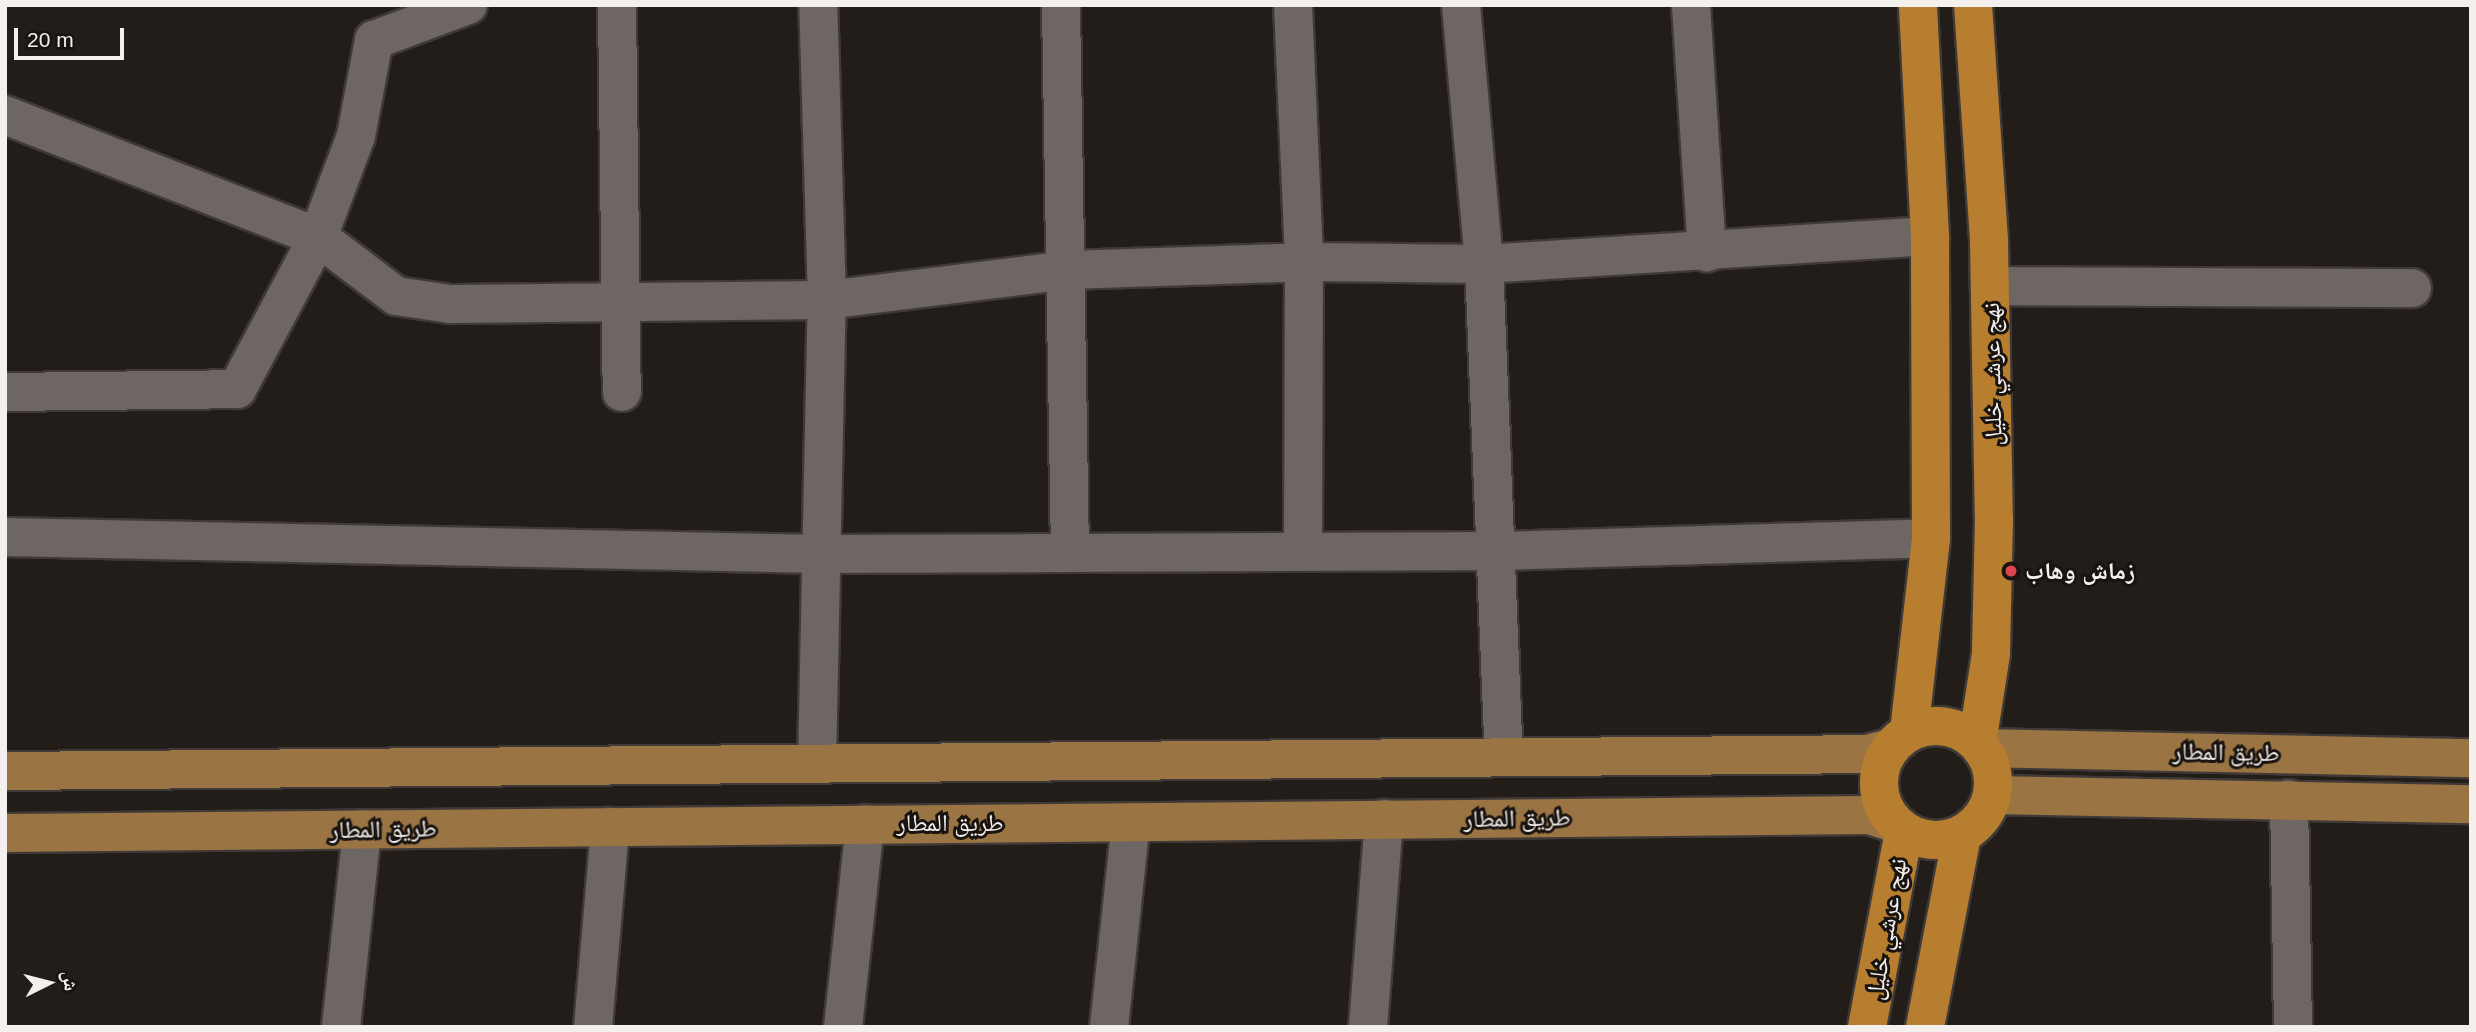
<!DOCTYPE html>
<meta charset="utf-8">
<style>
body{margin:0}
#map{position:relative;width:2476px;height:1032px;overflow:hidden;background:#231d19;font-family:Helvetica,"Noto Naskh Arabic",sans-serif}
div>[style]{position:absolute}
.roads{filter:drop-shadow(2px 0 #3f3a38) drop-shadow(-2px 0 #3f3a38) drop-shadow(0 2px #3f3a38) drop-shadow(0 -2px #3f3a38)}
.minor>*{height:38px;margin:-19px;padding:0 19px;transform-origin:19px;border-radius:19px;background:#6d6662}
.major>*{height:38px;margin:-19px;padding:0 19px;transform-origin:19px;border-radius:19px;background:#9a7443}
.highway>*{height:38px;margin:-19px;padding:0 19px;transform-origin:19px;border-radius:19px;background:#b87e2f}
.highway>.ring{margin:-19px;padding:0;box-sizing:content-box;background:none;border:38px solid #b87e2f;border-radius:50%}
.dots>*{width:19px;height:19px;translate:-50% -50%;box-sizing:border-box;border:4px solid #191410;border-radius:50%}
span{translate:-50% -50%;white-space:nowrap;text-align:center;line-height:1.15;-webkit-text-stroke:6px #191410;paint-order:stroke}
.street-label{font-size:24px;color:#f4f0ed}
.poi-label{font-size:24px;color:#f4f0ed;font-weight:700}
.left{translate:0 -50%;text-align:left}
.frame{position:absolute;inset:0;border:7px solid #f4f0ed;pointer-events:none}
.north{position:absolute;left:14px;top:948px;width:70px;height:70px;-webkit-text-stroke:5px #191410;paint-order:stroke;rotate:84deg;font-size:19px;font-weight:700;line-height:28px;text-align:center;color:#f4f0ed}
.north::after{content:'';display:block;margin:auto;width:24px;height:32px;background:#f4f0ed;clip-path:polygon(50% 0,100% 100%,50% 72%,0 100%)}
.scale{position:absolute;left:14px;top:28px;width:110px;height:32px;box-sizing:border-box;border:4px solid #f4f0ed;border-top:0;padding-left:9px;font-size:21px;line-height:24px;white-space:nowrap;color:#f4f0ed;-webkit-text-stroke:5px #191410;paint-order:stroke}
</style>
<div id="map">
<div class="roads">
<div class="minor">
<div style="left:617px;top:5px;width:387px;rotate:89.3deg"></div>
<div style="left:1061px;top:5px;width:548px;rotate:89.06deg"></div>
<div style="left:1293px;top:5px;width:257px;rotate:87.5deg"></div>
<div style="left:1304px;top:262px;width:289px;rotate:90.2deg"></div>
<div style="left:1461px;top:5px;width:260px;rotate:84.9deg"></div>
<div style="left:1484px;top:264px;width:493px;rotate:87.7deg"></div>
<div style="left:1691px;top:5px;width:248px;rotate:86.3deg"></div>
<div style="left:5px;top:115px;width:336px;rotate:21.3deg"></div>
<div style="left:318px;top:237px;width:98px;rotate:37.1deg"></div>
<div style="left:396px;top:296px;width:55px;rotate:8.4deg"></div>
<div style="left:450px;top:304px;width:377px;rotate:-0.6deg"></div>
<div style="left:827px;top:300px;width:242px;rotate:-7.1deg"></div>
<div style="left:1067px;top:270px;width:237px;rotate:-1.9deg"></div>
<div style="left:1304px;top:262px;width:180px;rotate:0.6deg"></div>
<div style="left:1484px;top:264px;width:447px;rotate:-3.6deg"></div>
<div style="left:1990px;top:286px;width:422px;rotate:0.3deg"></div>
<div style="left:5px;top:392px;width:232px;rotate:-0.7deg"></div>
<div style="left:237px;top:389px;width:172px;rotate:-61.9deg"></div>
<div style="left:318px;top:237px;width:108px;rotate:-69.4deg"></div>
<div style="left:356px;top:136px;width:98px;rotate:-79.4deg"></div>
<div style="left:374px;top:40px;width:100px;rotate:-20.4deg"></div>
<div style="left:5px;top:537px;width:816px;rotate:1.19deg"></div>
<div style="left:821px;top:554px;width:677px;rotate:-0.25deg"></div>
<div style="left:1498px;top:551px;width:433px;rotate:-1.7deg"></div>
<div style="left:817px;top:764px;width:464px;rotate:-88.8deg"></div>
<div style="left:827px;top:300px;width:295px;rotate:-91.7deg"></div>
<div style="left:2289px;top:799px;width:228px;rotate:89deg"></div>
<div style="left:341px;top:1027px;width:199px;rotate:-83.9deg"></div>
<div style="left:593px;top:1027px;width:201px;rotate:-85.1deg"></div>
<div style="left:843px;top:1027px;width:204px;rotate:-83.8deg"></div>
<div style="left:1109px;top:1027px;width:206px;rotate:-83.9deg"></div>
<div style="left:1368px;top:1027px;width:209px;rotate:-85.6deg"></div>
</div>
<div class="major">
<div style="left:1981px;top:748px;width:490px;rotate:1.2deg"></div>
<div style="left:5px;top:771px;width:1861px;rotate:-0.52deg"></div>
<div style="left:1866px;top:754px;width:25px;rotate:-14deg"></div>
<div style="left:1992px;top:795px;width:479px;rotate:1.1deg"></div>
<div style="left:5px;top:833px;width:1864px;rotate:-0.55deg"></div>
<div style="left:1869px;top:815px;width:25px;rotate:18deg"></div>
</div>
<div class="highway">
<div style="left:1973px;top:5px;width:237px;rotate:86.1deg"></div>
<div style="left:1989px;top:241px;width:278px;rotate:89deg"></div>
<div style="left:1994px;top:519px;width:135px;rotate:91.3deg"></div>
<div style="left:1991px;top:654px;width:90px;rotate:98.9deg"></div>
<div class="ring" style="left:1879px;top:726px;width:76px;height:76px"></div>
<div style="left:1909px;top:732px;width:195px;rotate:-83.5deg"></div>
<div style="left:1931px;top:538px;width:302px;rotate:-90.2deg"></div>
<div style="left:1930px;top:236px;width:231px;rotate:-93deg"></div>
<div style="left:1867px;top:1027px;width:199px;rotate:-79.3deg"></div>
<div style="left:1925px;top:1027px;width:196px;rotate:-79.1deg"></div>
</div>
</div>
<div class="dots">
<div style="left:2011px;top:571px;background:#e0444e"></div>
</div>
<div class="street-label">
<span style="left:1992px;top:374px;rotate:-91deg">نهج عرشي خليل</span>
<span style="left:2226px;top:752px;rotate:1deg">طريق المطار</span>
<span style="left:1517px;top:818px;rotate:-1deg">طريق المطار</span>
<span style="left:950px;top:823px">طريق المطار</span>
<span style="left:383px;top:829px;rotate:-1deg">طريق المطار</span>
<span style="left:1886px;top:929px;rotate:-80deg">نهج عرشي خليل</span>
</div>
<div class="poi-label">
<span class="left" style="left:2025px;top:571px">زماش وهاب</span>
</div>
<div class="frame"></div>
<div class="north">ش</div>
<div class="scale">20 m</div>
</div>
